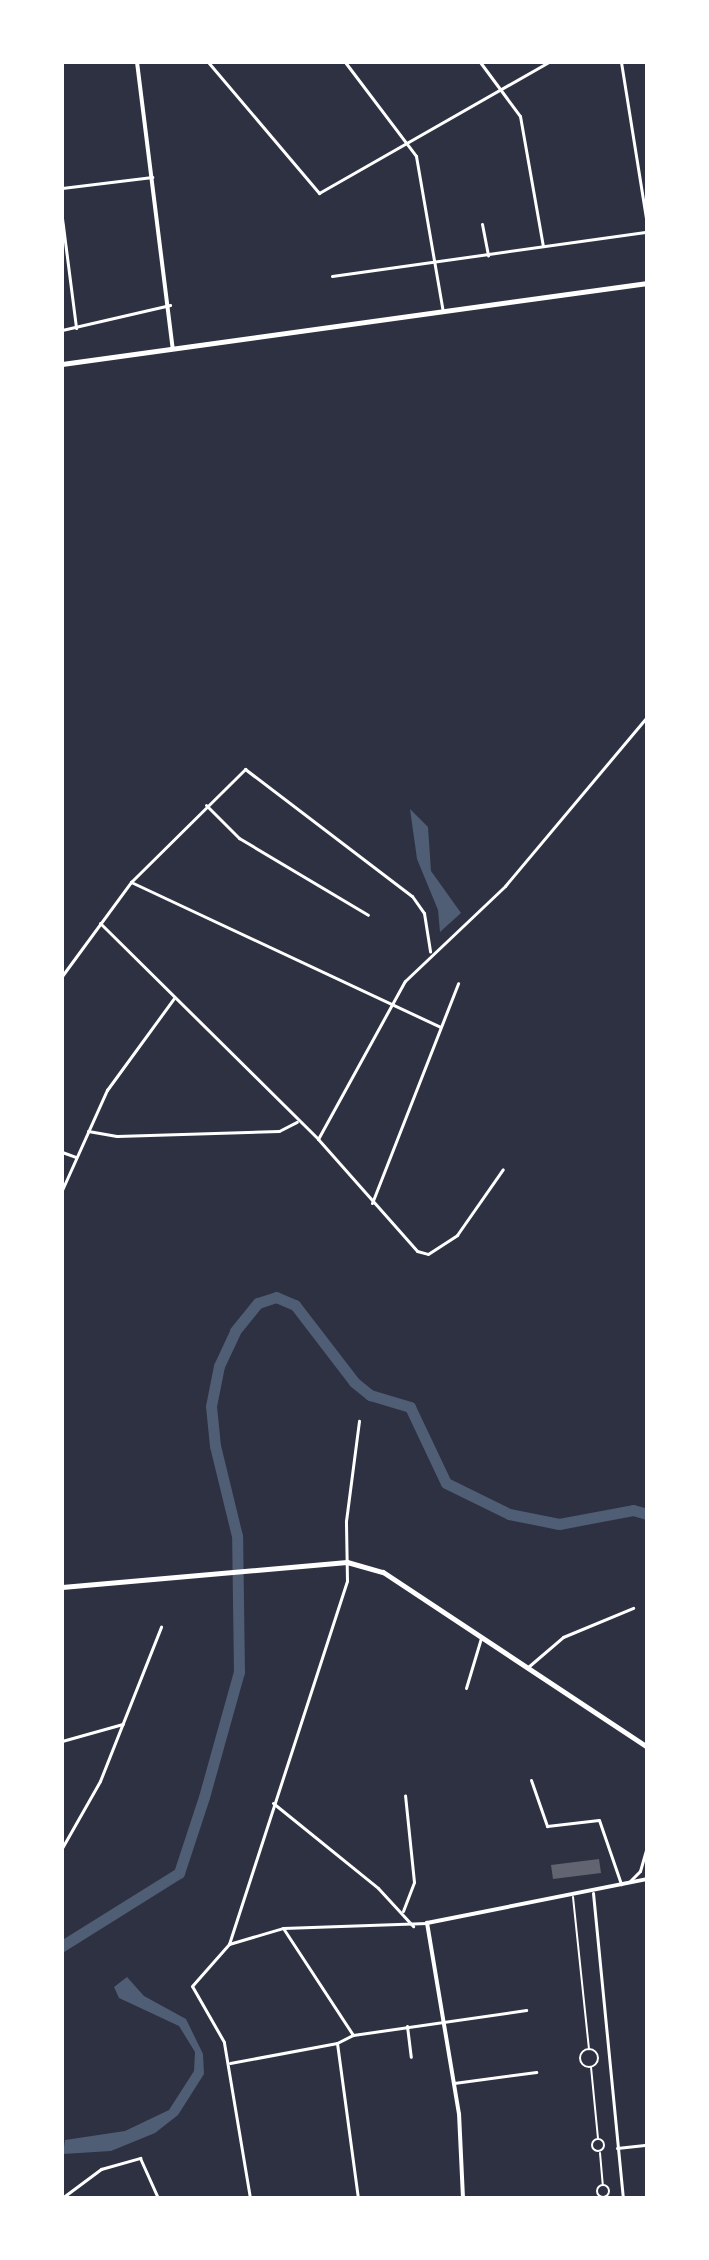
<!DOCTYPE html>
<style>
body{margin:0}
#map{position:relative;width:709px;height:2260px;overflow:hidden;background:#2d3142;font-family:Manrope,sans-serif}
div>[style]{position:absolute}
.water>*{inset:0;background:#4f5d75}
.river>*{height:11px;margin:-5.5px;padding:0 5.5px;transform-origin:5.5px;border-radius:5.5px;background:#4f5d75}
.building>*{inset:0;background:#626471}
.pedestrian>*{height:2px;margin:-1px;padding:0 1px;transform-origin:1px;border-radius:1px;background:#fff}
.pedestrian>.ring{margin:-1px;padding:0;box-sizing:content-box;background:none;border:2px solid #fff;border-radius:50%}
.minor>*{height:3px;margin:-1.5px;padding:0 1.5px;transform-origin:1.5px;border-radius:1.5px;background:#fff}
.tertiary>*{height:4px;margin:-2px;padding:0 2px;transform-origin:2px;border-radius:2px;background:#fff}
.secondary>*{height:5px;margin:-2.5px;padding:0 2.5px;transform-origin:2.5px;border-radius:2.5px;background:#fff}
.primary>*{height:5px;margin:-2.5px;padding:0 2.5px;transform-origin:2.5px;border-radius:2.5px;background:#fff}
span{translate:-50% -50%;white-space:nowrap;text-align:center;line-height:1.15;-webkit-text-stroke:8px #fff;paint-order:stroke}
.frame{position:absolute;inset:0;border:64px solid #fff;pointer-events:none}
</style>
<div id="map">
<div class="water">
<div style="clip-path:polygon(410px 809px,428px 827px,431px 871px,461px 913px,440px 932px,438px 910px,417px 859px)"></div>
<div style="clip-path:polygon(127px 1977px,144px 1996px,186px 2019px,203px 2054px,204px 2074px,178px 2115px,155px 2133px,111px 2151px,63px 2154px,65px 2140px,125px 2131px,169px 2110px,194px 2071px,195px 2052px,179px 2026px,119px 1998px,114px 1987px)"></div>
</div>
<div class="river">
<div style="left:62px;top:1946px;width:138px;rotate:-32deg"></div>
<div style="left:179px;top:1873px;width:80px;rotate:-71.8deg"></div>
<div style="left:204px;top:1797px;width:130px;rotate:-74.4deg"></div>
<div style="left:239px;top:1672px;width:136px;rotate:-90.8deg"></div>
<div style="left:237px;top:1536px;width:93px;rotate:-103.7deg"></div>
<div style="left:215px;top:1446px;width:40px;rotate:-95.7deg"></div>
<div style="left:211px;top:1406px;width:41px;rotate:-78.7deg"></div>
<div style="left:219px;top:1366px;width:38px;rotate:-65deg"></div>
<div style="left:235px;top:1331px;width:36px;rotate:-51deg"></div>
<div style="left:258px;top:1303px;width:19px;rotate:-18deg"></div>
<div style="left:276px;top:1297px;width:21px;rotate:23deg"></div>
<div style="left:295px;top:1305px;width:97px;rotate:52.5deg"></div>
<div style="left:354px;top:1382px;width:21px;rotate:39deg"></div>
<div style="left:370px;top:1395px;width:42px;rotate:16.7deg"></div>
<div style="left:410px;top:1407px;width:84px;rotate:64.7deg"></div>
<div style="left:446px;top:1483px;width:70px;rotate:26.2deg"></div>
<div style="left:509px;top:1514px;width:51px;rotate:11.3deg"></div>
<div style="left:559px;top:1524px;width:75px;rotate:-10.7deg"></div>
<div style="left:633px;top:1510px;width:15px;rotate:16deg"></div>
</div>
<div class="building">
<div style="clip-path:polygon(599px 1859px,601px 1873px,553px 1879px,551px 1865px)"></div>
</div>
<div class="pedestrian">
<div style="left:573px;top:1897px;width:153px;rotate:84deg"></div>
<div class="ring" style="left:580px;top:2049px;width:16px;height:16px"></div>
<div style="left:591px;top:2067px;width:72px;rotate:84.4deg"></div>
<div class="ring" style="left:592px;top:2139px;width:10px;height:10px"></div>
<div style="left:600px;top:2153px;width:32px;rotate:85deg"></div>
<div class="ring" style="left:597px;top:2185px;width:10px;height:10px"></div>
</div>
<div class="minor">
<div style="left:208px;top:62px;width:172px;rotate:49.7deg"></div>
<div style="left:319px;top:193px;width:265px;rotate:-29.7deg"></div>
<div style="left:345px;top:62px;width:118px;rotate:52.9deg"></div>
<div style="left:416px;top:156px;width:158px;rotate:80.2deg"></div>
<div style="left:480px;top:62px;width:67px;rotate:53.5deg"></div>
<div style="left:520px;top:116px;width:132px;rotate:80deg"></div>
<div style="left:621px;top:62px;width:165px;rotate:80.9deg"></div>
<div style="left:62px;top:188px;width:91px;rotate:-7deg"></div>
<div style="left:62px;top:218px;width:111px;rotate:82.7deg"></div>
<div style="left:482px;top:224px;width:32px;rotate:79deg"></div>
<div style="left:332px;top:276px;width:318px;rotate:-8deg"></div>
<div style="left:62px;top:330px;width:111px;rotate:-13deg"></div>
<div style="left:206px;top:805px;width:47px;rotate:45deg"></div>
<div style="left:239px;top:838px;width:150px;rotate:30.8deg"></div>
<div style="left:131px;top:882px;width:341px;rotate:25.1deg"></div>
<div style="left:100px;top:923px;width:307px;rotate:44.7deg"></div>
<div style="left:318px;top:1139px;width:149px;rotate:48.5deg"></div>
<div style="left:417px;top:1251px;width:11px;rotate:15deg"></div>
<div style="left:428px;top:1254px;width:35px;rotate:-33deg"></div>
<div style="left:457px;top:1235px;width:80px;rotate:-55.1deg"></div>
<div style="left:62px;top:976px;width:117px;rotate:-53.7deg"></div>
<div style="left:131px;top:882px;width:161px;rotate:-44.7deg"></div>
<div style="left:245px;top:769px;width:210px;rotate:37.3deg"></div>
<div style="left:412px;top:896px;width:21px;rotate:55deg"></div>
<div style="left:424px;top:913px;width:39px;rotate:81deg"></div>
<div style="left:88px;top:1131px;width:29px;rotate:10deg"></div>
<div style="left:117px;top:1136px;width:162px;rotate:-1.8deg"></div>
<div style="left:279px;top:1131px;width:20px;rotate:-27deg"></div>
<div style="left:318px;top:1139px;width:180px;rotate:-61.2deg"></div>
<div style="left:405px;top:981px;width:138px;rotate:-43.5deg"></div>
<div style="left:505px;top:886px;width:221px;rotate:-50deg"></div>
<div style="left:62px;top:1152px;width:15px;rotate:20deg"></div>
<div style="left:62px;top:1190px;width:110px;rotate:-65.8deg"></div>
<div style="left:107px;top:1090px;width:114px;rotate:-53.9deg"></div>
<div style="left:372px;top:1203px;width:236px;rotate:-68.6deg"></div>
<div style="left:528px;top:1667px;width:46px;rotate:-40.6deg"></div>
<div style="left:563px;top:1637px;width:76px;rotate:-22.5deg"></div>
<div style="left:466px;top:1688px;width:52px;rotate:-73.3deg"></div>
<div style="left:62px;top:1741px;width:63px;rotate:-15.6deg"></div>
<div style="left:531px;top:1780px;width:49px;rotate:70.8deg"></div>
<div style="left:547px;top:1826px;width:52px;rotate:-6.6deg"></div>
<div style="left:599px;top:1820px;width:68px;rotate:71deg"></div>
<div style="left:273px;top:1803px;width:135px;rotate:39deg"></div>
<div style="left:378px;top:1888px;width:52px;rotate:47.4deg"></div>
<div style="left:62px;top:1848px;width:77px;rotate:-60.4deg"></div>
<div style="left:100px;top:1781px;width:166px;rotate:-68.4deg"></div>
<div style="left:630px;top:1881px;width:14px;rotate:-45deg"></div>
<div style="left:640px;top:1871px;width:26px;rotate:-74deg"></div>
<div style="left:593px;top:1893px;width:306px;rotate:84.4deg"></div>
<div style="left:403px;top:1911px;width:31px;rotate:-69deg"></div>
<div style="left:414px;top:1882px;width:87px;rotate:-95.9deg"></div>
<div style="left:283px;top:1928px;width:128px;rotate:56.8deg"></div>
<div style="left:229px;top:1944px;width:56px;rotate:-16.5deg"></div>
<div style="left:283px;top:1928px;width:144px;rotate:-2deg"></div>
<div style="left:407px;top:2026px;width:31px;rotate:83deg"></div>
<div style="left:337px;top:2043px;width:156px;rotate:82.3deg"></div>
<div style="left:230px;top:2063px;width:109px;rotate:-10.6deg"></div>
<div style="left:337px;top:2043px;width:18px;rotate:-27deg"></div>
<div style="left:353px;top:2035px;width:175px;rotate:-8.2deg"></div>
<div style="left:454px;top:2083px;width:83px;rotate:-7.6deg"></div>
<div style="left:617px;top:2148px;width:30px;rotate:-6deg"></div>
<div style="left:62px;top:2198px;width:49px;rotate:-36.6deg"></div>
<div style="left:101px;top:2169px;width:41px;rotate:-15.8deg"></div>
<div style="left:140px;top:2158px;width:44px;rotate:65.8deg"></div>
<div style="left:250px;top:2198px;width:158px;rotate:-99.5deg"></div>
<div style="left:224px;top:2042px;width:64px;rotate:-119.7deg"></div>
<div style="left:192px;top:1986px;width:56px;rotate:-48.6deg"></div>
<div style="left:229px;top:1944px;width:382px;rotate:-72deg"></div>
<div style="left:347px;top:1581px;width:60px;rotate:-91deg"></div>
<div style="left:346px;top:1521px;width:101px;rotate:-82.6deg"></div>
</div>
<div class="tertiary">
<div style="left:137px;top:62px;width:289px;rotate:82.9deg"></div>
<div style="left:463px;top:2198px;width:84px;rotate:-92.7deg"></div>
<div style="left:459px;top:2114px;width:194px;rotate:-99.5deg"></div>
<div style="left:427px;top:1923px;width:224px;rotate:-11.3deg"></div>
</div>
<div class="secondary">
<div style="left:62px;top:1587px;width:286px;rotate:-5deg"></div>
<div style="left:347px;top:1562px;width:37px;rotate:16deg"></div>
<div style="left:383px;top:1572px;width:317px;rotate:33.5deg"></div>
</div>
<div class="primary">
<div style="left:62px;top:364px;width:591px;rotate:-7.88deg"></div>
</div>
<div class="frame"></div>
</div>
